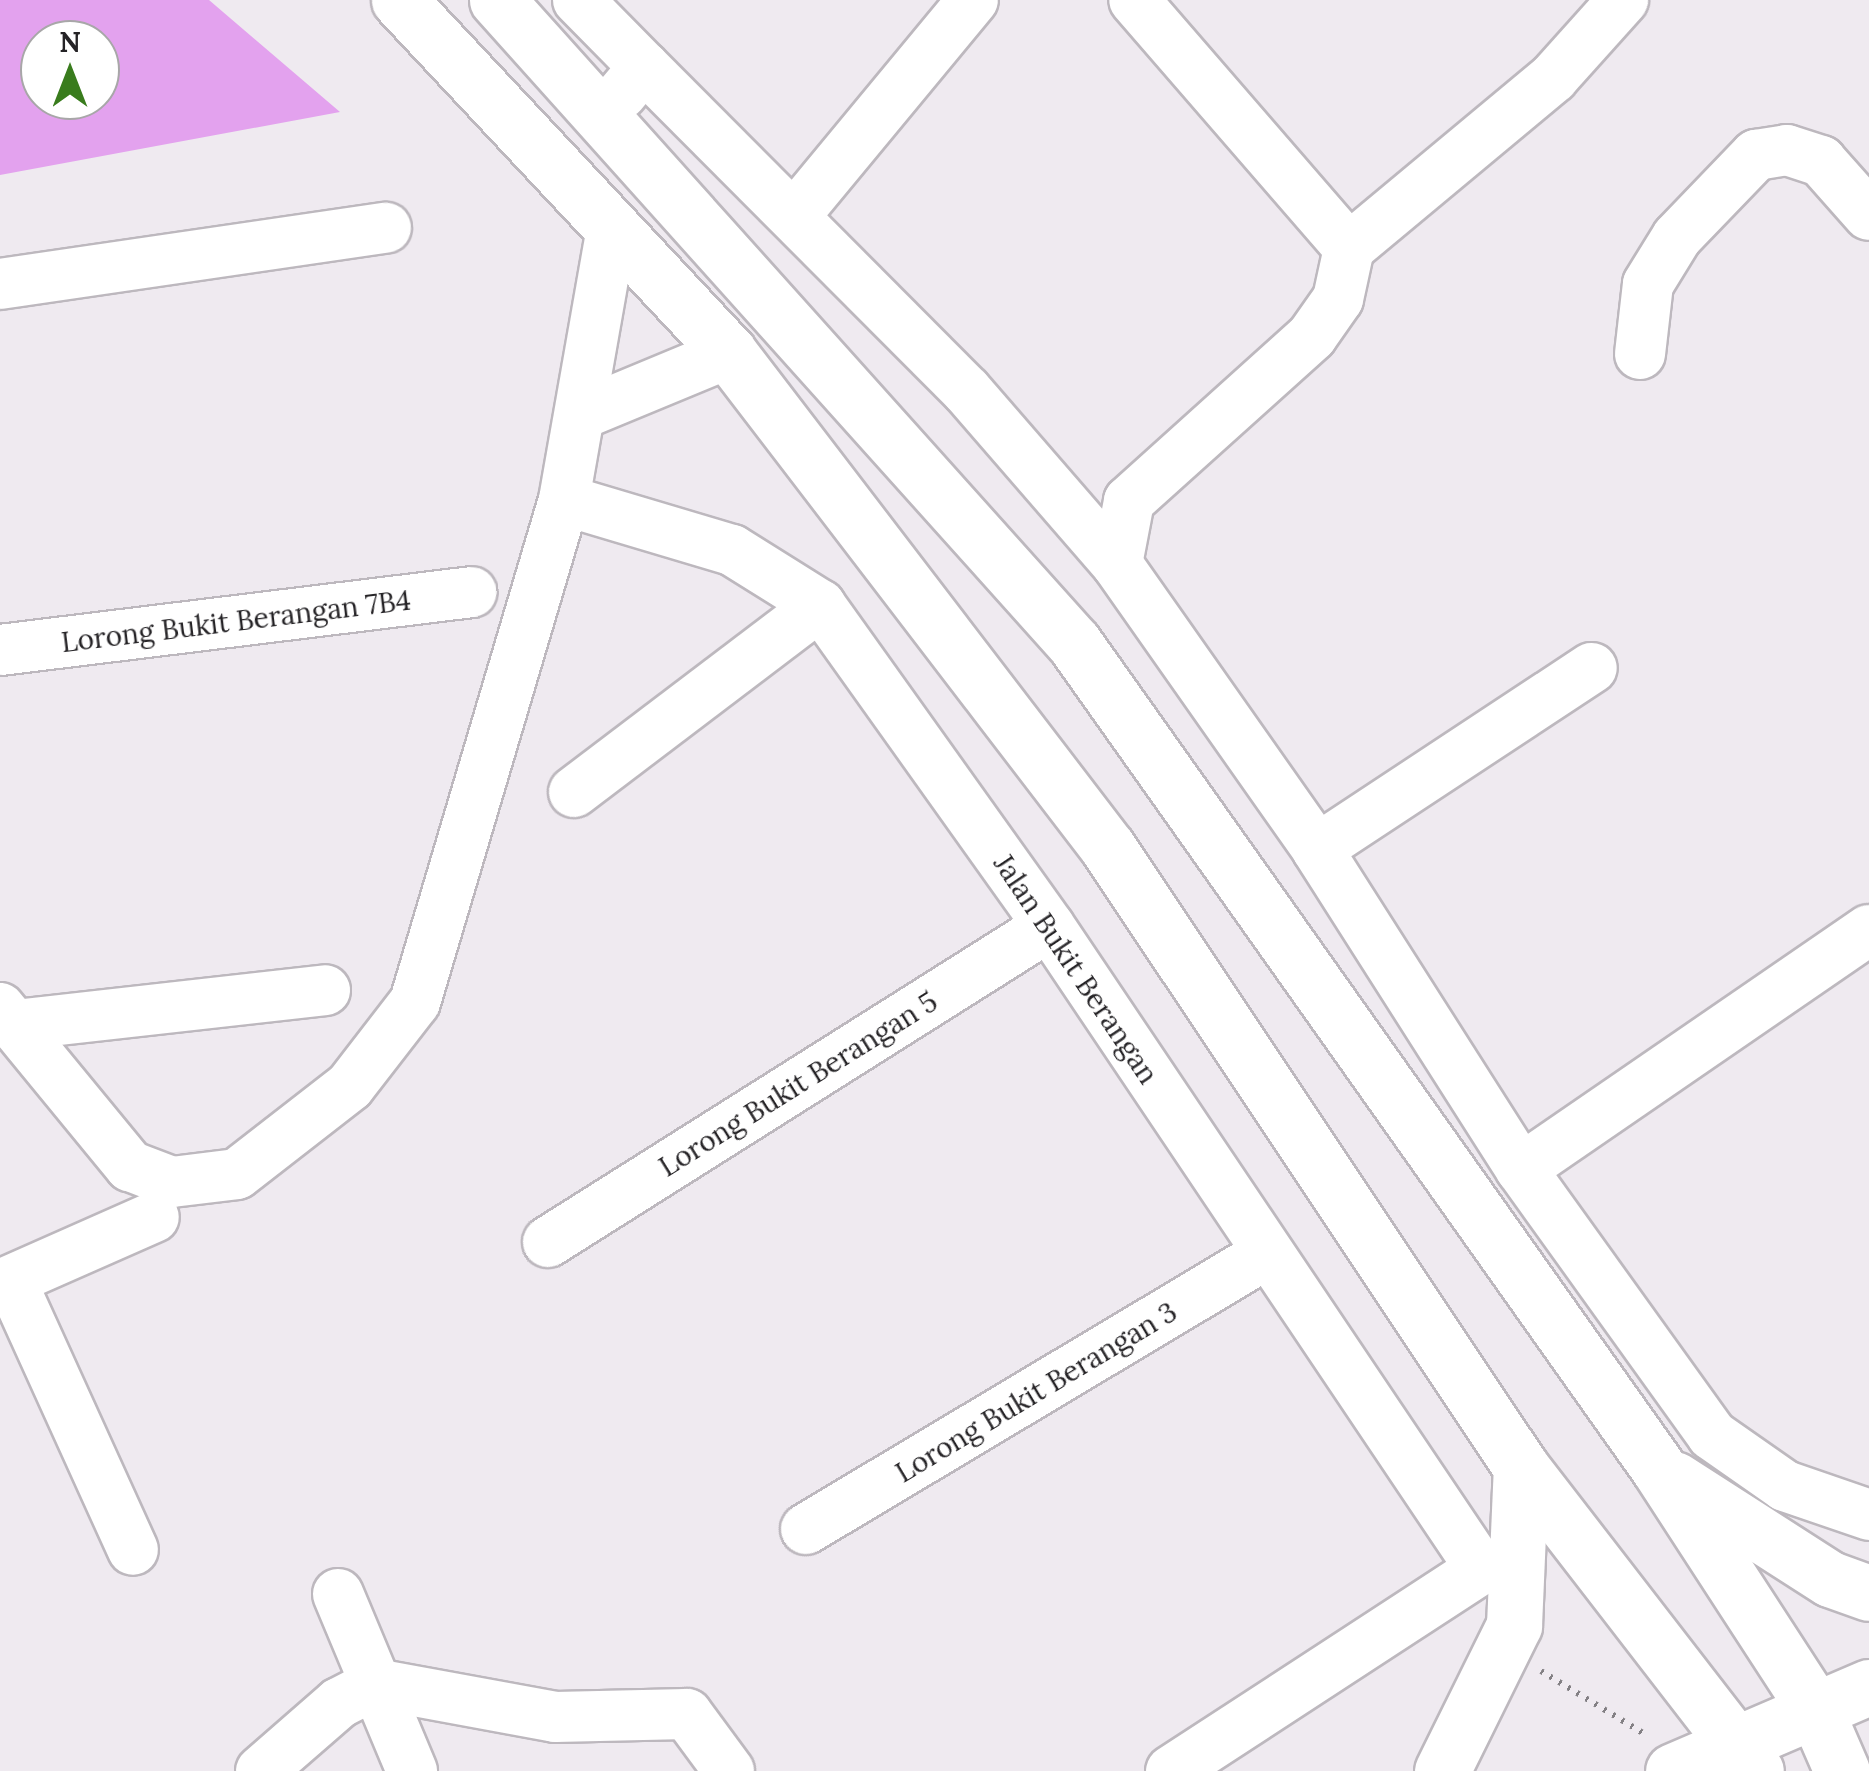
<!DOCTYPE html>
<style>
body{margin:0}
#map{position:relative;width:1869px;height:1771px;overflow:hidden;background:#efeaf0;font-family:Lora,serif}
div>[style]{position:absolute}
.forest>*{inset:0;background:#e3a2ee}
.path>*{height:6px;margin-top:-3px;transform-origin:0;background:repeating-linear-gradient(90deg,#838084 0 2.5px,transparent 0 10.5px)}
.roads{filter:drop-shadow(2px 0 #bdb8be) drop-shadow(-2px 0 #bdb8be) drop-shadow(0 2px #bdb8be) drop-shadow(0 -2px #bdb8be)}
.minor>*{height:50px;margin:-25px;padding:0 25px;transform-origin:25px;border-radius:25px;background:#fff}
.major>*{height:55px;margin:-27.5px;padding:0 27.5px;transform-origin:27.5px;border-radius:27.5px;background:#fff}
.highway>*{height:55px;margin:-27.5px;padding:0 27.5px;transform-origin:27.5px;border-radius:27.5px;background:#fff}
span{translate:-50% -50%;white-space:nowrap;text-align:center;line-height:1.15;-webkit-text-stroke:9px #fff;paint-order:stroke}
.street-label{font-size:28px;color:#252326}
.north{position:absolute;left:20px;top:20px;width:100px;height:100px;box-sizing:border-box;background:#fff;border:2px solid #a8a7a8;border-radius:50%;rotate:0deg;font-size:28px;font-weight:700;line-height:40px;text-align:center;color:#252326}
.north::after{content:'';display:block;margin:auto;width:35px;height:45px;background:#397c1d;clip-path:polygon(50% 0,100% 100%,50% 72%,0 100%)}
</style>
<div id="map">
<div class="forest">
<div style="clip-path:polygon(evenodd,0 0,209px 0,340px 112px,0 175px,0 0,40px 40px,100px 40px,100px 100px,40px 100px,40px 40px)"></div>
</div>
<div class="path">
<div style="left:1541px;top:1671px;width:119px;rotate:31.3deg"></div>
</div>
<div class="roads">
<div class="minor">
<div style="left:578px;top:0;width:94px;rotate:45.4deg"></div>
<div style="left:644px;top:67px;width:35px;rotate:130deg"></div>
<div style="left:644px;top:67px;width:457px;rotate:45.1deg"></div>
<div style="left:967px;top:391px;width:229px;rotate:49.1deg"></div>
<div style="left:1117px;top:564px;width:348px;rotate:54.9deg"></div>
<div style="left:1317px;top:849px;width:379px;rotate:57.5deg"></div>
<div style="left:1521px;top:1169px;width:327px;rotate:54.3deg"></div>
<div style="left:1712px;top:1435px;width:89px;rotate:34.9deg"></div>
<div style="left:1785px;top:1486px;width:89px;rotate:19deg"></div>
<div style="left:795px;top:215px;width:279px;rotate:-50.4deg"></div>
<div style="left:1349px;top:248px;width:266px;rotate:-39.8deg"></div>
<div style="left:1553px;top:78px;width:105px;rotate:-48.1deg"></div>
<div style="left:0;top:284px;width:390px;rotate:-8.3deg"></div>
<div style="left:1640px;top:354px;width:70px;rotate:-83.5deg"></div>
<div style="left:1648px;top:284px;width:55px;rotate:-58.3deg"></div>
<div style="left:1677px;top:237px;width:114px;rotate:-46.1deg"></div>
<div style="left:1756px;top:155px;width:31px;rotate:-9deg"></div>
<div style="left:1787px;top:150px;width:36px;rotate:18deg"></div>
<div style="left:1821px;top:161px;width:72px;rotate:48.4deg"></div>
<div style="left:584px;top:413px;width:157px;rotate:-22.5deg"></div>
<div style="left:564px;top:500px;width:175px;rotate:16.6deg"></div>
<div style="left:732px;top:550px;width:104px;rotate:32deg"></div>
<div style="left:820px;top:605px;width:394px;rotate:54.5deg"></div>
<div style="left:1049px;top:926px;width:775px;rotate:56.1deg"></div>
<div style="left:1481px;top:1569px;width:370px;rotate:146.9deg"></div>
<div style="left:1117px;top:564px;width:64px;rotate:-79.2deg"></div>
<div style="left:1129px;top:501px;width:246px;rotate:-42deg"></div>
<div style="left:1312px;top:336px;width:45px;rotate:-54.9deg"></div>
<div style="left:1338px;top:299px;width:52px;rotate:-77.8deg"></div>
<div style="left:1349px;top:248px;width:328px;rotate:-130.9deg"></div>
<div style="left:0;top:650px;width:475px;rotate:-7deg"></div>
<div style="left:574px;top:792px;width:309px;rotate:-37.2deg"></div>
<div style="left:1317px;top:849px;width:329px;rotate:-33.4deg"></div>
<div style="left:0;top:1008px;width:205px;rotate:50.6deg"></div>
<div style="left:130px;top:1166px;width:45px;rotate:20.9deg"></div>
<div style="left:172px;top:1182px;width:65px;rotate:-7deg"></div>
<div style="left:237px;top:1174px;width:143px;rotate:-37.9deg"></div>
<div style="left:350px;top:1086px;width:106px;rotate:-52.3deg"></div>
<div style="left:415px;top:1002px;width:524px;rotate:-73.47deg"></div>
<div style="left:564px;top:500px;width:276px;rotate:-80deg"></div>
<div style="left:15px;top:1025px;width:312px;rotate:-6.4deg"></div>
<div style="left:1521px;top:1169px;width:422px;rotate:-34.5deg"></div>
<div style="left:548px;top:1242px;width:592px;rotate:-32.24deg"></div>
<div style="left:11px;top:1281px;width:295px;rotate:65.6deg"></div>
<div style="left:0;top:1285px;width:168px;rotate:-23.8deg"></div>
<div style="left:806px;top:1529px;width:536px;rotate:-30.87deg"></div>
<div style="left:338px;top:1594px;width:192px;rotate:67.3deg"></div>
<div style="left:261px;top:1771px;width:103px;rotate:-41.1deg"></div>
<div style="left:339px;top:1703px;width:42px;rotate:-27.2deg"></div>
<div style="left:376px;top:1684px;width:182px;rotate:10.4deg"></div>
<div style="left:555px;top:1717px;width:132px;rotate:-1.3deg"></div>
<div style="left:687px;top:1714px;width:71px;rotate:53.6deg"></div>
</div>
<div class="major">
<div style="left:399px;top:0;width:483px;rotate:46.9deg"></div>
<div style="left:729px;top:353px;width:623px;rotate:52.56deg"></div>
<div style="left:1108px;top:848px;width:744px;rotate:56.29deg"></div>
<div style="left:1521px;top:1467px;width:384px;rotate:52.3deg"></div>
<div style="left:497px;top:0;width:864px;rotate:48.1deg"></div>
<div style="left:1074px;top:643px;width:1012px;rotate:54.69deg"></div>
<div style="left:1659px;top:1469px;width:286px;rotate:57deg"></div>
<div style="left:1815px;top:1709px;width:68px;rotate:66.5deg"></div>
<div style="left:1674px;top:1479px;width:185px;rotate:32.7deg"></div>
<div style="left:1830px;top:1579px;width:41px;rotate:19.7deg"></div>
<div style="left:1442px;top:1771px;width:163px;rotate:-63.7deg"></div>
<div style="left:1514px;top:1625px;width:158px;rotate:-87.5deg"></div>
</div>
<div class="highway">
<div style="left:1673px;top:1771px;width:213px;rotate:-23.2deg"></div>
</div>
</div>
<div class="street-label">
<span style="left:236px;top:621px;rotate:-7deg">Lorong Bukit Berangan 7B4</span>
<span style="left:1076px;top:969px;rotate:56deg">Jalan Bukit Berangan</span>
<span style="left:798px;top:1084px;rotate:-32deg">Lorong Bukit Berangan 5</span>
<span style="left:1036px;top:1392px;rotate:-31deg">Lorong Bukit Berangan 3</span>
</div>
<div class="north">N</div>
</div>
